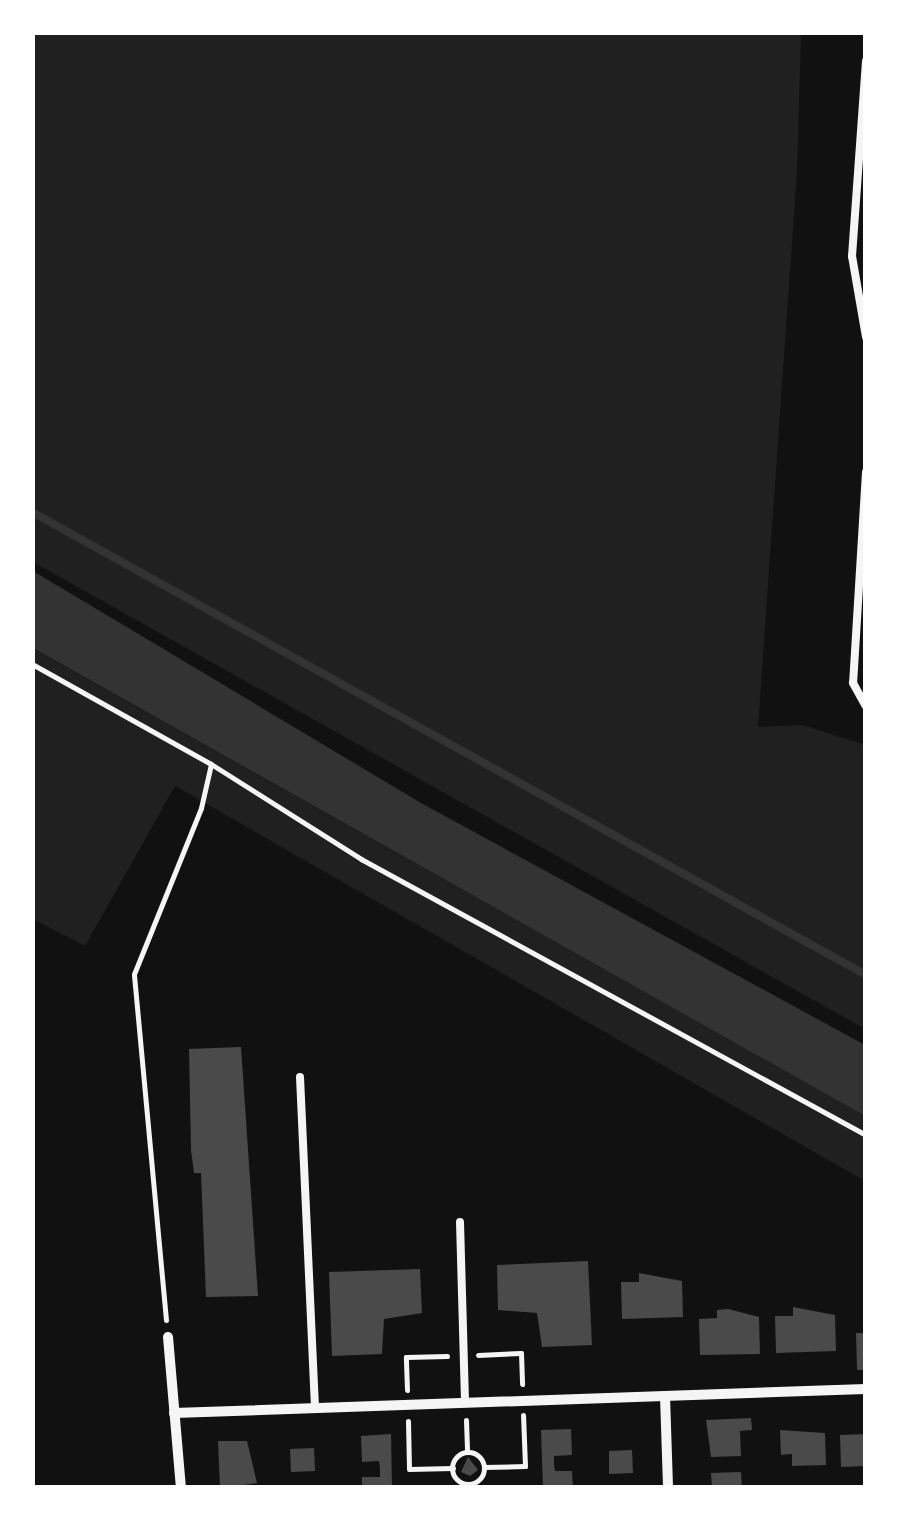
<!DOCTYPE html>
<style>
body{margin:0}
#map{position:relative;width:898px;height:1520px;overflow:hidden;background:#111;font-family:"Fira Sans Condensed",sans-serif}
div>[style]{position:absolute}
.green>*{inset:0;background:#202020}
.water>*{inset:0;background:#333}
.stream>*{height:8px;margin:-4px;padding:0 4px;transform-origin:4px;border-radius:4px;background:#333}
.building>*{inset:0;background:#4a4a4a}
.path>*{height:5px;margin:-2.5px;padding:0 2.5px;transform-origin:2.5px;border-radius:2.5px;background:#f5f5f5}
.path>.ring{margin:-2.5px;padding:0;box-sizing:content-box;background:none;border:5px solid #f5f5f5;border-radius:50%}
.service>*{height:8px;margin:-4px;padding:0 4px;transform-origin:4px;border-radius:4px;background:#f5f5f5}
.minor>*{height:10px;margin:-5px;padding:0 5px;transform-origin:5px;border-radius:5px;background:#f5f5f5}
span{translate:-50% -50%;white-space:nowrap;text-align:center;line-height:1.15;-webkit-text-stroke:8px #fff;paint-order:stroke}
.frame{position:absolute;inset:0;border:35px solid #fff;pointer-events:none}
</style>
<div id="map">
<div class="green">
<div style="clip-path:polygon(801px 33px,797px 171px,758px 727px,803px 725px,865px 745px,865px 1029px,33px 562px,33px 34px)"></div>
<div style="clip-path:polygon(32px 648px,865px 1116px,865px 1181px,175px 786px,85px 946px,33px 919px)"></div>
</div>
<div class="water">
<div style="clip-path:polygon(33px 571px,421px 803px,865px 1045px,865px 1116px,33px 648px)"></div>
</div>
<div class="stream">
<div style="left:32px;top:512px;width:954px;rotate:29.04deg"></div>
</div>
<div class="building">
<div style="clip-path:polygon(241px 1047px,258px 1296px,206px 1297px,201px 1173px,194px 1173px,191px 1150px,189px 1049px)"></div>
<div style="clip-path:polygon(588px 1261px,592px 1345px,542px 1347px,537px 1313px,498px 1310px,497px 1265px)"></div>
<div style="clip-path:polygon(420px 1269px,422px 1313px,384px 1319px,382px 1354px,332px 1356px,329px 1272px)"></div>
<div style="clip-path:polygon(639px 1273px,682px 1281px,683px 1317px,622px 1319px,621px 1282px,639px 1282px)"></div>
<div style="clip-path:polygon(793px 1307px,835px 1315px,836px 1351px,776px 1353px,775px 1316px,793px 1316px)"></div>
<div style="clip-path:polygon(728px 1309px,759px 1317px,760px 1354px,700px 1355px,699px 1319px,717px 1318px,717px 1310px)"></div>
<div style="clip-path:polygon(856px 1333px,866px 1333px,866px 1370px,857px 1370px)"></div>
<div style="clip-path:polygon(751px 1418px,752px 1430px,740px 1431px,741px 1456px,711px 1457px,706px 1420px)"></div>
<div style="clip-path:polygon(571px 1429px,572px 1455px,554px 1456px,554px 1464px,555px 1471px,572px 1471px,573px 1488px,543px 1488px,541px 1430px)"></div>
<div style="clip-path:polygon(780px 1430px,825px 1433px,826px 1465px,792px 1466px,792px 1454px,781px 1455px)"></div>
<div style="clip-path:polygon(391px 1434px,392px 1488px,362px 1488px,362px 1477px,380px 1477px,380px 1469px,379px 1461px,362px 1462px,361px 1436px)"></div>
<div style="clip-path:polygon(866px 1434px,866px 1466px,841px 1467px,840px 1435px)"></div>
<div style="clip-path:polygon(218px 1441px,247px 1441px,257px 1483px,220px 1488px)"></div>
<div style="clip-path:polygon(314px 1448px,315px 1471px,291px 1472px,290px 1449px)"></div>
<div style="clip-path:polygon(632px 1450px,633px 1473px,609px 1474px,609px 1451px)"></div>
<div style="clip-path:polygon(468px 1457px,478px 1470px,470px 1476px,461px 1472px)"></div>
<div style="clip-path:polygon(741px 1472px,742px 1488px,712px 1488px,711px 1473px)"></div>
</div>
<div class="path">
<div style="left:32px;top:664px;width:205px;rotate:29.2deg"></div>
<div style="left:211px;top:764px;width:178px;rotate:32.3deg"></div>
<div style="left:361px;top:859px;width:576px;rotate:28.66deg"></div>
<div style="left:166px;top:1320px;width:347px;rotate:-95.3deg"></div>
<div style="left:134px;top:974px;width:179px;rotate:-68deg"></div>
<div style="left:201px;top:808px;width:45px;rotate:-77.2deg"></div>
<div style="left:478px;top:1355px;width:43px;rotate:-2.7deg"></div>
<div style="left:521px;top:1353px;width:31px;rotate:88deg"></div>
<div style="left:407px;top:1390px;width:33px;rotate:-92deg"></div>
<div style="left:406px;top:1357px;width:41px;rotate:-1.4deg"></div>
<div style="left:466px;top:1420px;width:32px;rotate:88deg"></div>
<div style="left:408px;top:1421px;width:48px;rotate:88.8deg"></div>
<div style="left:409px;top:1469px;width:44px;rotate:-1.3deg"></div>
<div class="ring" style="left:452px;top:1452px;width:27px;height:27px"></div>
<div style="left:484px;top:1467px;width:41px;rotate:-1.4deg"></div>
<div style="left:525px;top:1466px;width:51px;rotate:-92.2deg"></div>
</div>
<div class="service">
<div style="left:866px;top:61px;width:196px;rotate:94.1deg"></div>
<div style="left:852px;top:256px;width:82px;rotate:80.2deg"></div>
<div style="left:866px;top:472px;width:211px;rotate:93.5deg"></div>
<div style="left:853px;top:683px;width:26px;rotate:61deg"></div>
<div style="left:300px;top:1077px;width:331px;rotate:87.4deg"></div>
<div style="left:460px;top:1222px;width:181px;rotate:88.4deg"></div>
</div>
<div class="minor">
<div style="left:168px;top:1337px;width:152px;rotate:85.1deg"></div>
<div style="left:665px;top:1396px;width:92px;rotate:88.1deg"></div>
<div style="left:174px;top:1413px;width:692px;rotate:-1.99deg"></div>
</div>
<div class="frame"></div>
</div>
